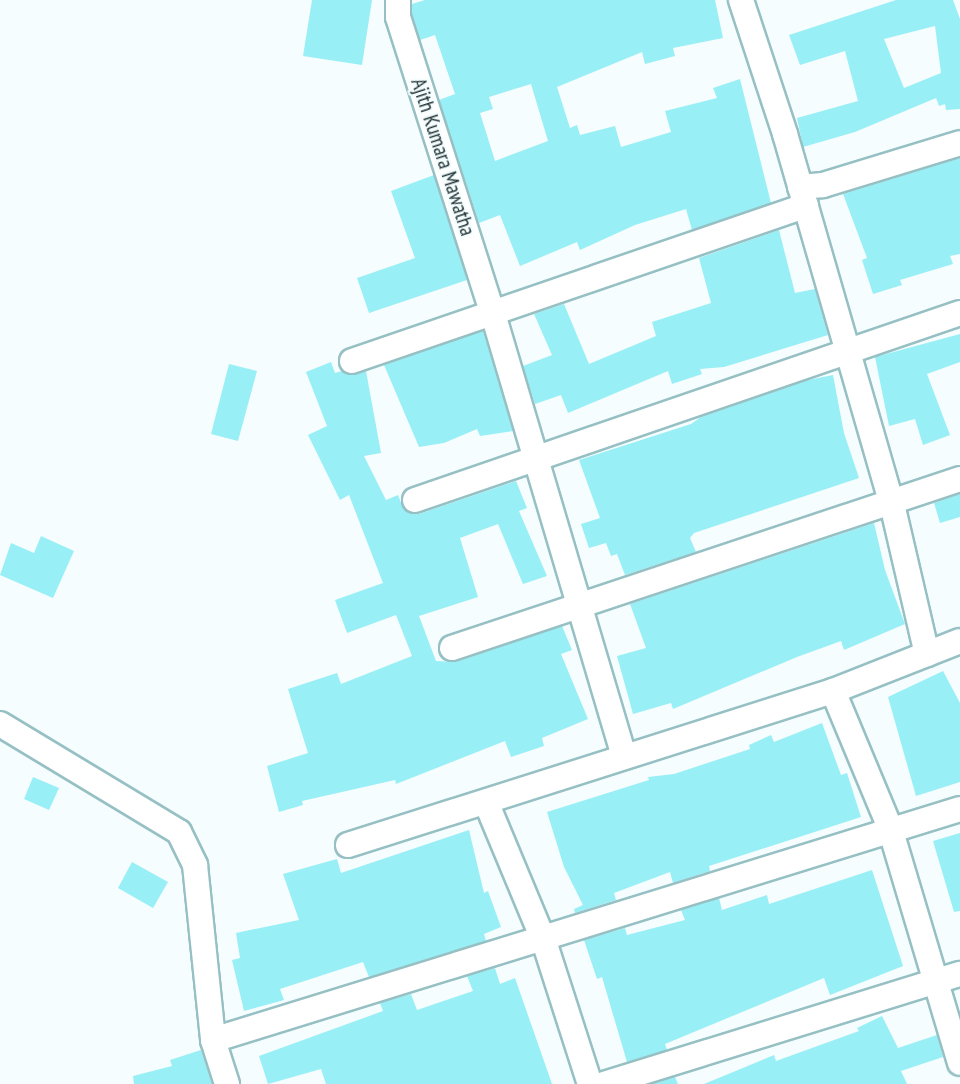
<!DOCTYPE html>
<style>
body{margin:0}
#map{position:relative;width:960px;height:1084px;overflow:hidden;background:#f5fdfe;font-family:"PT Sans Narrow",sans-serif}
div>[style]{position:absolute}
.building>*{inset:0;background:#99eff6}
.roads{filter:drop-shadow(2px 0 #96c0c3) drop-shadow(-2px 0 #96c0c3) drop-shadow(0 2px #96c0c3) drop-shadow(0 -2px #96c0c3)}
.minor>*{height:24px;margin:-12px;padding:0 12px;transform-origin:12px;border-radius:12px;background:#fff}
span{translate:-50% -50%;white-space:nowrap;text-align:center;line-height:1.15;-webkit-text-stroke:4.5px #f5fdfe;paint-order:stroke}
.street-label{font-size:21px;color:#243537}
</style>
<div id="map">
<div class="building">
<div style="clip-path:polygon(312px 0,372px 0,362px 65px,303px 56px)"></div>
<div style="clip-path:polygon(evenodd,425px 0,715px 0,723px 38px,673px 48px,675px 56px,645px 64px,642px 52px,557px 87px,570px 128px,577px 125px,580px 135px,615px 126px,621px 147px,671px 132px,665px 111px,717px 98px,713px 88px,740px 79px,771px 203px,692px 230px,686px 209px,635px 225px,580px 250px,577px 242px,520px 266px,500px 215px,479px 223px,439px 100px,455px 94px,435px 35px,420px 40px,412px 15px,412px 4px,425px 0,531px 84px,548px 141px,495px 161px,480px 113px,493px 109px,489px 97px,531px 84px)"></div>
<div style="clip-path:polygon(evenodd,896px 0,953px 0,960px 19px,960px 109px,946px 110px,945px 104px,939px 106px,936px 98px,855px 132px,803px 147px,797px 118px,858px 101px,845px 51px,800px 65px,789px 35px,896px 0,935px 26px,941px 73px,904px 88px,884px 39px,935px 26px)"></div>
<div style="clip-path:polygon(960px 158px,960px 254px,950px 256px,953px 264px,900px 280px,902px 285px,873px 294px,862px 260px,867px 258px,843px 194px)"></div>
<div style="clip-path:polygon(434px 175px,467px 280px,369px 313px,357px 278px,415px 258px,391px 191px)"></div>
<div style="clip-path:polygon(779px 230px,795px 293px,815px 289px,828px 335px,724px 367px,700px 369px,702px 374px,672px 384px,668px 371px,568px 413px,561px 395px,535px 404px,523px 366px,552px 355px,534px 314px,564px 304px,589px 364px,656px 336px,652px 322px,711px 303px,699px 258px)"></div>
<div style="clip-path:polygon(483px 331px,513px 431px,480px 436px,477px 429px,444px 443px,419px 447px,384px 365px)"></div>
<div style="clip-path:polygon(960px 334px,960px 362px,927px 374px,950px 435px,923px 445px,915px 419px,889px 426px,875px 357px)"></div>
<div style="clip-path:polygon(331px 362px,335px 373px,342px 371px,350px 375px,366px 371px,381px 453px,364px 456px,386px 500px,398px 495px,404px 510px,419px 514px,516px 481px,527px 508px,519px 511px,547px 576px,523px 584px,498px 524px,460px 538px,478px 597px,419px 616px,436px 661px,456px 662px,562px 626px,572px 650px,561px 654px,588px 719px,542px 738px,544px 746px,511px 757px,505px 741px,396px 784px,395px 780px,302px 801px,303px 805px,279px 812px,267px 766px,308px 753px,288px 689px,337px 673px,341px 684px,412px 656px,396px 615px,347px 633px,335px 600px,383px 583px,349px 495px,340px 500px,308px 435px,327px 426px,306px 372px)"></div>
<div style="clip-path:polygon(229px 364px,257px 371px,238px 441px,211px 434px)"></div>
<div style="clip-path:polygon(833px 375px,844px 433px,859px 478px,694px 533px,690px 538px,696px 552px,625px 575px,617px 554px,611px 556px,606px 543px,589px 548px,581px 524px,600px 518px,579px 460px,691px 424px,701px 417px,808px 380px)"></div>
<div style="clip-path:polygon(960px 494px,960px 517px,940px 523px,934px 503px)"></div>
<div style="clip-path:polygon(874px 523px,885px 570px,905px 624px,844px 650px,841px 641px,797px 657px,673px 709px,671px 703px,633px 714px,617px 656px,646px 648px,630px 604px)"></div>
<div style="clip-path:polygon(41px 536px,74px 551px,53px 598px,0 575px,11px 543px,34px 553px)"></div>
<div style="clip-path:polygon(943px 671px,960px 703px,960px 782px,916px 796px,888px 697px)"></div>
<div style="clip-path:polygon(822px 723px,841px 775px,847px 773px,861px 817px,709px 866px,710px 871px,673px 883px,670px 872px,614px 893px,616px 900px,575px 913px,574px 909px,583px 905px,564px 867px,547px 812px,649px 780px,648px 777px,674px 774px,750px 749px,749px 745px,771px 735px,774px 742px)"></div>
<div style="clip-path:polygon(33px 777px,59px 788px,49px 810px,24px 799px)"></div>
<div style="clip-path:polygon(469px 830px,484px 893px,488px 891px,501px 927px,484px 934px,486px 941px,369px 977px,363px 962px,280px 989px,284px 1000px,244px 1011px,232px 960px,240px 958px,236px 933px,299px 920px,283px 874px,337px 859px,341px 873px)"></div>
<div style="clip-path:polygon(960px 833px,960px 911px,954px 912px,933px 841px)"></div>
<div style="clip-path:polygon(132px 862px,168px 882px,153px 908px,118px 888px)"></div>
<div style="clip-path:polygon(872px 870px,903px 966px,830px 995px,824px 978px,665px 1044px,667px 1050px,627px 1062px,602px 977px,597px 979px,584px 940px,625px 928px,627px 935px,685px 920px,681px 910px,719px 898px,722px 910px,767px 895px,769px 904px)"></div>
<div style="clip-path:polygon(495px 968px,500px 984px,515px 978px,552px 1084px,326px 1084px,321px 1069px,268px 1084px,259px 1056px,383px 1011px,380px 1003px,411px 994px,417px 1010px,473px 991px,467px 976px)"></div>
<div style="clip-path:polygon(882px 1016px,898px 1048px,937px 1035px,943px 1057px,901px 1071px,907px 1084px,704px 1084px,774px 1055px,776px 1061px,859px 1031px,857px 1028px)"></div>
<div style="clip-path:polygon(201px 1050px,212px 1084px,134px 1084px,133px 1076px,172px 1066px,170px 1060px)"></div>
<div style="clip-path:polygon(675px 1077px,678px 1084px,652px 1084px)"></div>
</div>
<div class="roads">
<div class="minor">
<div style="left:398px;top:0;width:17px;rotate:90deg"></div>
<div style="left:398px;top:17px;width:312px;rotate:72.3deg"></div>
<div style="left:493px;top:314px;width:461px;rotate:73.5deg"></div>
<div style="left:741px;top:0;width:141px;rotate:71.8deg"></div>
<div style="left:785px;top:134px;width:385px;rotate:73.9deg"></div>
<div style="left:892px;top:504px;width:154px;rotate:76.9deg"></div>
<div style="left:800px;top:187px;width:23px;rotate:-5deg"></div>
<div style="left:823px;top:185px;width:143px;rotate:-17deg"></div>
<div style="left:352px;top:361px;width:480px;rotate:-18.9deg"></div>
<div style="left:415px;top:500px;width:576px;rotate:-18.94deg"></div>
<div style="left:452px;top:648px;width:535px;rotate:-18.4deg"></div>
<div style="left:833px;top:691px;width:148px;rotate:67.4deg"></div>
<div style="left:890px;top:828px;width:245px;rotate:73.4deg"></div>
<div style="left:0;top:724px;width:209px;rotate:31.1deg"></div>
<div style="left:179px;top:832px;width:37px;rotate:64deg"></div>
<div style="left:195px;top:865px;width:176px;rotate:84.1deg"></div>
<div style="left:486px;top:802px;width:151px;rotate:67.4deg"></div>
<div style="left:544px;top:941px;width:150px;rotate:72.2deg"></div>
<div style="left:348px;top:845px;width:509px;rotate:-17.62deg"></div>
<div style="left:833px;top:691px;width:136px;rotate:-21.5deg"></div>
<div style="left:227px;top:1084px;width:46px;rotate:-107.7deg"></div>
<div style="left:213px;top:1040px;width:782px;rotate:-17.18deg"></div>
<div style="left:604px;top:1084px;width:373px;rotate:-17.2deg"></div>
</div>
</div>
<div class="street-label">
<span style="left:443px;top:157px;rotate:72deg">Ajith Kumara Mawatha</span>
</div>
</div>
